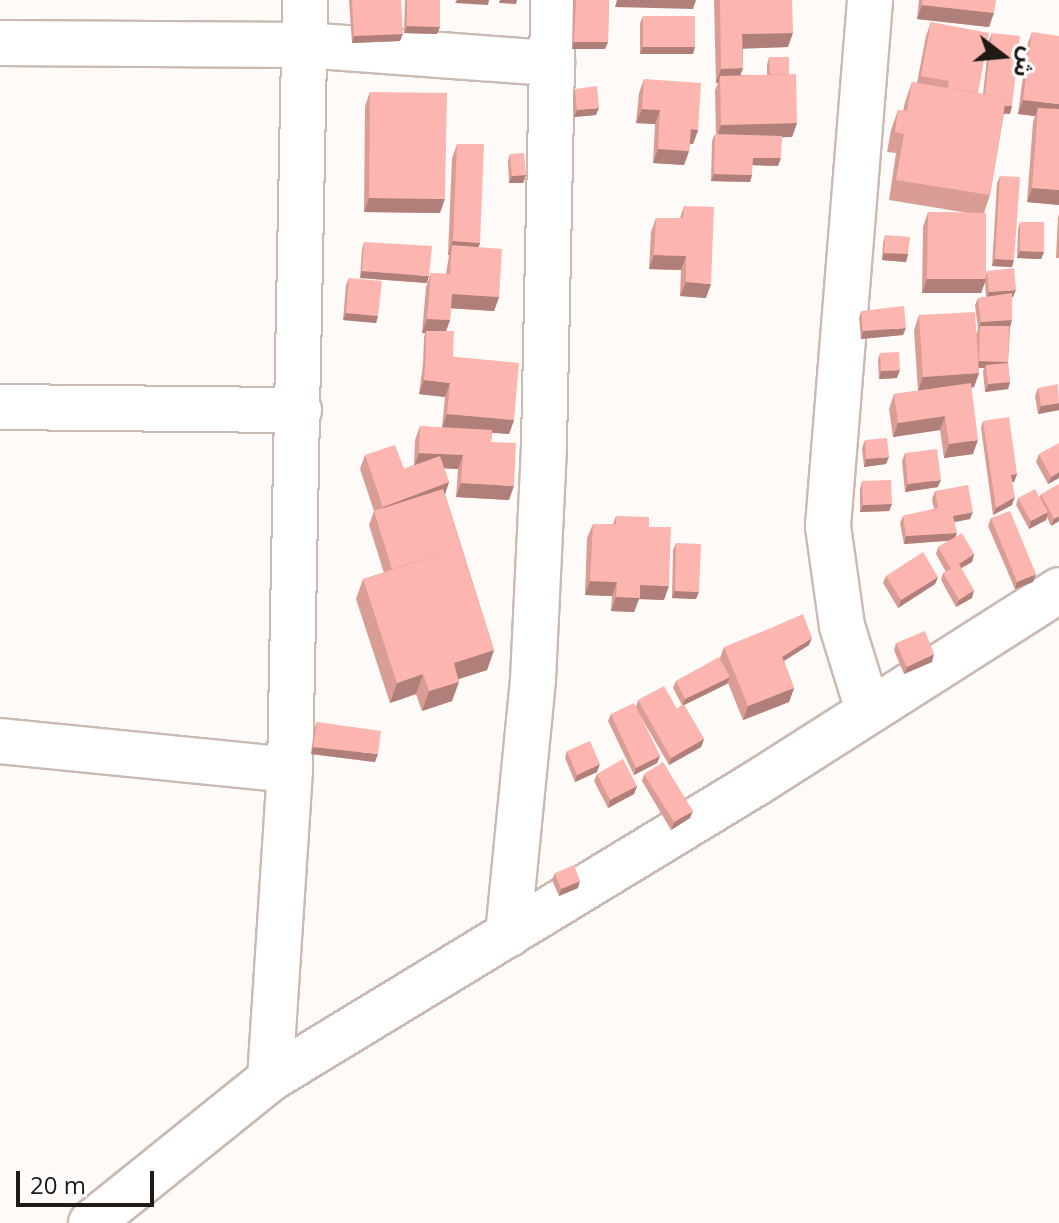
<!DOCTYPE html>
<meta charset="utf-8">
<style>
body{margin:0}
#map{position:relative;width:1059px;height:1223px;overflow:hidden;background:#fefaf8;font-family:"Open Sans","Noto Sans Arabic",sans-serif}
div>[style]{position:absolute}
.roads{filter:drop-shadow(2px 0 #cabab1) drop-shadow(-2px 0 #cabab1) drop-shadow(0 2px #cabab1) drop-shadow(0 -2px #cabab1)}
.minor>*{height:44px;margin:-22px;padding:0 22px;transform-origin:22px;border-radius:22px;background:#fff}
.wall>*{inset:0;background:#d99d96}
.shaded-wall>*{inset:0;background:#b07f7a}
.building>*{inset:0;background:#fcb6af}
span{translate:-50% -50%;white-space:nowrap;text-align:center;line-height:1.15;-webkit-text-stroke:6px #fff;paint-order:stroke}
.north{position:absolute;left:963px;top:16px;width:80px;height:80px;-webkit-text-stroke:6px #fff;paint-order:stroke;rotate:106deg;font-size:22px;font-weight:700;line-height:32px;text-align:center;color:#201a17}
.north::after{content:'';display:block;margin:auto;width:28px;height:36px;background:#201a17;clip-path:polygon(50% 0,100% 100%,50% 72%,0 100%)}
.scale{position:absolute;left:16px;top:1171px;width:138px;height:36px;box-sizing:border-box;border:4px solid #201a17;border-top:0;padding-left:10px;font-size:24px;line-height:28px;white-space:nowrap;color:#201a17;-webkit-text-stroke:6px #fff;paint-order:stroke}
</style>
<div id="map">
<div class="roads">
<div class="minor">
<div style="left:0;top:43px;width:304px;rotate:0.4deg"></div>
<div style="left:304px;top:45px;width:249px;rotate:4.2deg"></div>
<div style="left:0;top:407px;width:299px;rotate:0.6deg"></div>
<div style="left:868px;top:710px;width:88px;rotate:-107.2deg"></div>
<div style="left:842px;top:626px;width:101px;rotate:-98deg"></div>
<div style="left:828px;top:526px;width:528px;rotate:-85.43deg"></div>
<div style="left:0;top:741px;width:291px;rotate:5.7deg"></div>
<div style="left:508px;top:935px;width:256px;rotate:-84.4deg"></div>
<div style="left:533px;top:680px;width:236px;rotate:-87.3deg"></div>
<div style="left:544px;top:444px;width:444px;rotate:-88.8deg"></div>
<div style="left:270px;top:1079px;width:310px;rotate:-86.3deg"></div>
<div style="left:290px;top:770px;width:770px;rotate:-88.88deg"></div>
<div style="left:91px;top:1223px;width:230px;rotate:-38.8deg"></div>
<div style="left:270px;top:1079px;width:568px;rotate:-31.31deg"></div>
<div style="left:755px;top:784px;width:361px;rotate:-32.5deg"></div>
</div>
</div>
<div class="wall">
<div style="clip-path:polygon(349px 0,401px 0,400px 41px,352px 43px)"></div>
<div style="clip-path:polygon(405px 0,440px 0,437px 34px,404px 33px)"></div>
<div style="clip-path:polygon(573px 0,609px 0,608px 42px,605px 49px,572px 49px)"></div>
<div style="clip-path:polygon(714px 0,802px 0,792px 0,788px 47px,743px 48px,743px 68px,740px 75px,767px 75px,767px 65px,769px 57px,789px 74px,797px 123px,792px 137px,782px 137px,778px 166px,752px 165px,752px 175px,750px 182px,711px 181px,712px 141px,715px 134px,716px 134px,715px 90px,718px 83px,716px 83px)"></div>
<div style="clip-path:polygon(919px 0,996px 0,989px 27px,917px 19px)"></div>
<div style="clip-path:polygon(643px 16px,693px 54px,640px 54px,640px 23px)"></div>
<div style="clip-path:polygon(931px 22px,978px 93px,983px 94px,989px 40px,992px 33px,1010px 114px,1004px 113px,990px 195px,984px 213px,986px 274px,987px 271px,1013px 297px,1012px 297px,1008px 363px,1010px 382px,1008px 389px,985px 392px,983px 372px,984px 368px,979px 368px,979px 373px,974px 387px,971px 388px,973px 454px,944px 458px,940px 430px,893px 437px,889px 409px,894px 394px,918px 391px,914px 330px,919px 315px,977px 333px,978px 329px,975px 305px,978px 298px,986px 297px,985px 282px,981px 293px,922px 293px,923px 227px,928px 212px,968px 213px,889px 200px,896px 153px,887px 152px,891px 130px,898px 110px,903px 111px,905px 102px,912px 82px,917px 83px,926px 36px)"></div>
<div style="clip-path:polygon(1032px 32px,1059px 205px,1027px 202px,1033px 122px,1035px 116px,1018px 114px,1027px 46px)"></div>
<div style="clip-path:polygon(644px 79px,698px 130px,693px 144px,690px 143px,689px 151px,684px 165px,653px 163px,655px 124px,636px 123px,639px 93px)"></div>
<div style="clip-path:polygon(575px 89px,596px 115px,574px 117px,573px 96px)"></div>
<div style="clip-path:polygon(370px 92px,440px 213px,364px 212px,365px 106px)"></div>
<div style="clip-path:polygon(457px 144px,480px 243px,478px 247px,499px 297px,494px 311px,451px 308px,450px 320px,446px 331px,453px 357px,514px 420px,509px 434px,492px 433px,491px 442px,509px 500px,456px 497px,458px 469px,444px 468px,449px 482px,445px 494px,494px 650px,487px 670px,459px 679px,452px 701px,422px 711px,416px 694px,390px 703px,356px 599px,363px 579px,384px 573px,369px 525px,374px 511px,360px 469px,365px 455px,404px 469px,414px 465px,415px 440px,420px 426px,442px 428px,445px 397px,419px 394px,423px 364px,424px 338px,425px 333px,422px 333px,426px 287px,431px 273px,446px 274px,449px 255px,448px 255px,452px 158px)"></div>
<div style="clip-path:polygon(510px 154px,526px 175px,523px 183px,509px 183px,508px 161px)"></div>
<div style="clip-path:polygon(1000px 176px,1012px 267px,992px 266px,997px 183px)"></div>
<div style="clip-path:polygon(684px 206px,706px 298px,680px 296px,681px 270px,649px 269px,651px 232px,656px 218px,680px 218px)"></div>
<div style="clip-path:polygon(1059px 214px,1059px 258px,1056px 258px,1058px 217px)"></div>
<div style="clip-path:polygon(1020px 222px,1044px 252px,1041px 259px,1017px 258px,1018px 229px)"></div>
<div style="clip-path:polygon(885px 235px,908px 254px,906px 262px,882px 260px,883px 243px)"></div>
<div style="clip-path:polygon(364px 242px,427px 283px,360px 278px,362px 249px)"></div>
<div style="clip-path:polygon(349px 278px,378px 316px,376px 323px,343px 320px,346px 285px)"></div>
<div style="clip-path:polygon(861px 311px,903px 335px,861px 339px,859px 318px)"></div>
<div style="clip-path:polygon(880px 353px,897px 378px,879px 379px,878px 360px)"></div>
<div style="clip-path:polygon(1038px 388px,1059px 410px,1038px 414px,1035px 396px)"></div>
<div style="clip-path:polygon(983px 421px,1017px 474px,1014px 482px,1012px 482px,1012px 505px,993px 515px,981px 428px)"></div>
<div style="clip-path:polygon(865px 440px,886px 464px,864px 467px,862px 448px)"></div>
<div style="clip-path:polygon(905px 453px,938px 487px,905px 492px,902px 461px)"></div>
<div style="clip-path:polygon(1039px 454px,1059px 478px,1048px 484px,1036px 462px)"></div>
<div style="clip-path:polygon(862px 481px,892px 504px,889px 511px,860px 512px,860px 489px)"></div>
<div style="clip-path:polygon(935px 491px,970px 519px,954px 522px,957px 533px,955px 537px,974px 554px,972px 562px,961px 568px,972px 598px,956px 607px,941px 580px,943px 573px,946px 572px,936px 554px,938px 547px,949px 541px,904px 544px,900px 523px,903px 516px,934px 509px,932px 499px)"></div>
<div style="clip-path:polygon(1041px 494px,1059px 521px,1051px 526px,1047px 517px,1046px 520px,1029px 529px,1016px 505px,1018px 498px,1040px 497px)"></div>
<div style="clip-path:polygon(616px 516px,649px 527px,664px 600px,639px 599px,634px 612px,611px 611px,612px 596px,585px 595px,587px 538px,593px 524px,613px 524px)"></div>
<div style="clip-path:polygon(991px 518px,1033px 582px,1015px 589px,988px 526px)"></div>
<div style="clip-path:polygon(676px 543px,696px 599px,672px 598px,673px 550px)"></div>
<div style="clip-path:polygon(886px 576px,938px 577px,935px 584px,898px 608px,883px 583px)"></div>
<div style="clip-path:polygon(896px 643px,932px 662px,904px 674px,894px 650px)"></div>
<div style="clip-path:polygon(809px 645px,784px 661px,794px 688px,789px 702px,743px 720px,728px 683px,684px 705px,704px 739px,701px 747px,669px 765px,638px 712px,660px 756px,657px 763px,634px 775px,608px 721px,611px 714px,636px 707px,638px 700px,677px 709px,682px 705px,673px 688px,676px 681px,720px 658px,724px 647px)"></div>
<div style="clip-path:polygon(317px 722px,375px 762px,311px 754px,314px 729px)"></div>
<div style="clip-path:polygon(567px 751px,597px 772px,575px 782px,565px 758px)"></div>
<div style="clip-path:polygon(597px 774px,637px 786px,634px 794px,608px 808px,594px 781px)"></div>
<div style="clip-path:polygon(644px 774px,690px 818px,671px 830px,642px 781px)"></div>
<div style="clip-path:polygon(555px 873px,578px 888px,559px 896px,552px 880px)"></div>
</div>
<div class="shaded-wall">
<div style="clip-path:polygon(457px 0,489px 0,488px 5px,455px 3px)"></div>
<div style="clip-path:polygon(500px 0,517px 0,516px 4px,499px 3px)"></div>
<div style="clip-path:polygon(617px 0,696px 0,693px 9px,615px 7px)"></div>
<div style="clip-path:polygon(922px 5px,994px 13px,989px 27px,917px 19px)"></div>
<div style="clip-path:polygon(407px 26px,440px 27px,437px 34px,404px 33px)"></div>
<div style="clip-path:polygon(793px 33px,788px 47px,737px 49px,742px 34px)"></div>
<div style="clip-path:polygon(403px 34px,400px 41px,352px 43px,354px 36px)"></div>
<div style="clip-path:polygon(574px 42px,608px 42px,605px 49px,572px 49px)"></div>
<div style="clip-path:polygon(643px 47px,695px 47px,693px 54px,640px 54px)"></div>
<div style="clip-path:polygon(743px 68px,738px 82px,720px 76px,718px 83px,716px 83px,721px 69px)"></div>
<div style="clip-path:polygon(1023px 100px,1059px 104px,1059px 119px,1038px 108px,1035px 116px,1018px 114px)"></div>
<div style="clip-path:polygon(984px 104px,1012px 106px,1010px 114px,981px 112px)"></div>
<div style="clip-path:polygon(599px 108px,596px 115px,574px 117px,577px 110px)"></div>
<div style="clip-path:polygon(642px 109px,660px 110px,655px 124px,636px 123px)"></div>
<div style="clip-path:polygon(797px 123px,792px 137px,716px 139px,721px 125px)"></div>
<div style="clip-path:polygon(691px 129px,698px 130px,693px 144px,685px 143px)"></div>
<div style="clip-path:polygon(658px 149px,689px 151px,684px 165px,653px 163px)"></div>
<div style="clip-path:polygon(753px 158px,781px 158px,778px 166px,750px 165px)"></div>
<div style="clip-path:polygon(714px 174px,752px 175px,750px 182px,711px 181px)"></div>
<div style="clip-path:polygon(526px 175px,523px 183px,509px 183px,512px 176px)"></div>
<div style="clip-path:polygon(1032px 188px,1059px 190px,1059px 205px,1027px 202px)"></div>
<div style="clip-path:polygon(369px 198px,445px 199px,440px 213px,364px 212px)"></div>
<div style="clip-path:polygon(453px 241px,480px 243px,475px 257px,452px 245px,449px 255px,448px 255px)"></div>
<div style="clip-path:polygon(1020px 251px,1044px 252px,1041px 259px,1017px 258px)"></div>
<div style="clip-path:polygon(884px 253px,908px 254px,906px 262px,882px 260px)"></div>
<div style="clip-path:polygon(654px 255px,686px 256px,681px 270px,649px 269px)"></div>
<div style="clip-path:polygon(995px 259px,1014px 260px,1012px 267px,992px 266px)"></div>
<div style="clip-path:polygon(362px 271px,429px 276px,427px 283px,360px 278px)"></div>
<div style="clip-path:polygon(927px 279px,986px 279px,981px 293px,922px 293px)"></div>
<div style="clip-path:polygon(686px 282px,711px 284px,706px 298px,680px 296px)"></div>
<div style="clip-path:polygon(1016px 290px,1013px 297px,986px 299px,989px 292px)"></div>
<div style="clip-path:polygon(452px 294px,499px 297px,494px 311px,447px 308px)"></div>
<div style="clip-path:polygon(346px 313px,378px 316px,376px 323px,343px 320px)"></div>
<div style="clip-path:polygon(427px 319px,450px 320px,445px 334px,422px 333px)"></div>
<div style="clip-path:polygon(1012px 320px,1010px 327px,980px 326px,978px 329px,981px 322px)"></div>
<div style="clip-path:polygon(906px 328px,903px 335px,861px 339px,863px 331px)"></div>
<div style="clip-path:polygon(979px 361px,1008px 362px,1006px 369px,986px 365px,984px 368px,976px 368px)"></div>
<div style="clip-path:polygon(900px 370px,897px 378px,879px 379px,881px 371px)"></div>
<div style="clip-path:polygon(979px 373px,974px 387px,918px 391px,923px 377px)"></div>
<div style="clip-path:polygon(424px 380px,450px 383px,445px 397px,419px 394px)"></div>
<div style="clip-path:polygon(1010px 382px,1008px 389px,985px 392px,988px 384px)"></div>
<div style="clip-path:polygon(1059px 403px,1059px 410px,1038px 414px,1041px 406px)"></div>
<div style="clip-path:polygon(447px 414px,514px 420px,509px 434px,442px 428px)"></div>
<div style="clip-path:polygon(945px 416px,940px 430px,893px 437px,898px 423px)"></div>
<div style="clip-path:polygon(978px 440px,973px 454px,944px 458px,949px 444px)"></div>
<div style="clip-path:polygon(419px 453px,463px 455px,458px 469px,414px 467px)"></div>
<div style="clip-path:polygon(889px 457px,886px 464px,864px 467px,866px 459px)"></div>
<div style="clip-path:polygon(1059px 472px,1059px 478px,1048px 484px,1051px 477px)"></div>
<div style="clip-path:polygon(1017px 474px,1014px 482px,1009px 482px,1011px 475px)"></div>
<div style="clip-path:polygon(941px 480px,938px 487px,905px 492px,908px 484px)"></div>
<div style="clip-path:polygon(449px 482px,444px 497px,378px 521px,383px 507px)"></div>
<div style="clip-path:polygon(461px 483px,514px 486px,509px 500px,456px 497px)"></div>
<div style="clip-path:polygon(1015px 497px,1012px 505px,993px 515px,996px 508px)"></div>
<div style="clip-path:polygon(892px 504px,889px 511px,860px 512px,863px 505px)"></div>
<div style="clip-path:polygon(973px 512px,970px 519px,950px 523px,953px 516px)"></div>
<div style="clip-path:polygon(1048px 512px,1046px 520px,1029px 529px,1031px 521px)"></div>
<div style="clip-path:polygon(1059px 516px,1059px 521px,1051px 526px,1054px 519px)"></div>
<div style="clip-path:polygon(957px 533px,954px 540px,904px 544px,906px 536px)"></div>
<div style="clip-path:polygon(974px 554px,972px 562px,956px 571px,959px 564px)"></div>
<div style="clip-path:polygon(1036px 574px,1033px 582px,1015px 589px,1017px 582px)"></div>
<div style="clip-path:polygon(938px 577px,935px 584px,898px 608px,901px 600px)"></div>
<div style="clip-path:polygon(590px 581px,617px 582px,612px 596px,585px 595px)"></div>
<div style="clip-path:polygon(640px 585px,669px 586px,664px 600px,639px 599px,634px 612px,611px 611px,616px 597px)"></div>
<div style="clip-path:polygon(974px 590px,972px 598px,956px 607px,959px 600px)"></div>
<div style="clip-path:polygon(675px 591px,699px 592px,696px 599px,672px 598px)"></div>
<div style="clip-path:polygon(812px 638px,809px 645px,779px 664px,782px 657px)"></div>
<div style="clip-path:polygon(494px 650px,487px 670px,446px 683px,454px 663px)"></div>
<div style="clip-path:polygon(934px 654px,932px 662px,904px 674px,907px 667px)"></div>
<div style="clip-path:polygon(423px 674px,416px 694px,390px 703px,397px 683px)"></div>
<div style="clip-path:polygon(730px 677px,727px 684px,682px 706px,685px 699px)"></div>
<div style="clip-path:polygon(459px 682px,452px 701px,422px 711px,429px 691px)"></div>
<div style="clip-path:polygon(794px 688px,789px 702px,743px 720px,748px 706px)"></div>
<div style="clip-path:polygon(704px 739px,701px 747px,669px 765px,671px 758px)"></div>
<div style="clip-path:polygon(313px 747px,378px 754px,375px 762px,311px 754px)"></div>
<div style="clip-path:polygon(660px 756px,657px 763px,634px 775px,636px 768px)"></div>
<div style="clip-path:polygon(600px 764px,597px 772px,575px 782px,577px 775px)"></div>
<div style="clip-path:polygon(637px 786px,634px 794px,608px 808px,610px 800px)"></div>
<div style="clip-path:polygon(693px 811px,690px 818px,671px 830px,674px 822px)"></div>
<div style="clip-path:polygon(580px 881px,578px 888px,559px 896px,561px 889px)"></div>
</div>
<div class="building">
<div style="clip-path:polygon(352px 0,401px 0,403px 34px,354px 36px)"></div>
<div style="clip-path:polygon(407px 0,440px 0,440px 27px,407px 26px)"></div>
<div style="clip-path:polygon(576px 0,609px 0,608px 42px,574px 42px)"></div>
<div style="clip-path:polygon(720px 0,792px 0,793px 33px,742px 34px,743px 68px,721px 69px)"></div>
<div style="clip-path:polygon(923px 0,996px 0,994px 13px,922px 5px)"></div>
<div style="clip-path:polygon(643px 16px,695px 16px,695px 47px,643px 47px)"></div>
<div style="clip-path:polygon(931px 22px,989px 33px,978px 93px,948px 88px,949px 81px,921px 76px)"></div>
<div style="clip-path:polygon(1032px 32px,1059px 36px,1059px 104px,1023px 100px)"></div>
<div style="clip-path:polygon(992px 33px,1020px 36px,1012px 106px,1005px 106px,1006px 98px,985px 94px)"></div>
<div style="clip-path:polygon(769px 57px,789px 57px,789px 74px,770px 74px)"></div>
<div style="clip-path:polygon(796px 74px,797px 123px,721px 125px,720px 76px)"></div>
<div style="clip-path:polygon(644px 79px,701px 83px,698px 130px,691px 129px,689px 151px,658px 149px,660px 110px,642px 109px)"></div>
<div style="clip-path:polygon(912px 82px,1006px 98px,990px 195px,896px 180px,904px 134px,895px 132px,898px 110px,907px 111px)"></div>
<div style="clip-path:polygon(597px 86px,599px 108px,577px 110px,575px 89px)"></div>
<div style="clip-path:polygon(370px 92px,447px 93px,445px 199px,369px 198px)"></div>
<div style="clip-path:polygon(1038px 108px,1059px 109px,1059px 190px,1032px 188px)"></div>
<div style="clip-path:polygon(715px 134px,782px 136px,781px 158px,753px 158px,752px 175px,714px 174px)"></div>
<div style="clip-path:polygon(457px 144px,484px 144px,480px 243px,453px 241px)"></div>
<div style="clip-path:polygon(524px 153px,526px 175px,512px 176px,510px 154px)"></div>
<div style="clip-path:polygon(1000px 176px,1020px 177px,1014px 260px,995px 259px)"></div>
<div style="clip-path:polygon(684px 206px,714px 207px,711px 284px,686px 282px,686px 256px,654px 255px,656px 218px,683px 218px)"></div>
<div style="clip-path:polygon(928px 212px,986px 213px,986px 279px,927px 279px)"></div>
<div style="clip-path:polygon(1020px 222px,1044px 222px,1044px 252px,1020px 251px)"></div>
<div style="clip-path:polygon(885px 235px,910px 237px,908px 254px,884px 253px)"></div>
<div style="clip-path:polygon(364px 242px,432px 246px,429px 276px,362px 271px)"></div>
<div style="clip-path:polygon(452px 245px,502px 249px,499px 297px,452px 294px,450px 320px,427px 319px,431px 273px,450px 274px)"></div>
<div style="clip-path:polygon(1014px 268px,1016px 290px,989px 292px,987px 271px)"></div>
<div style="clip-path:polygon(349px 278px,382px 281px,378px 316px,346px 313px)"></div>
<div style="clip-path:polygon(1012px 293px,1012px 320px,981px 322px,978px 298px)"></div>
<div style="clip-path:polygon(904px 306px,906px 328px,863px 331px,861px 311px)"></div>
<div style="clip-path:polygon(975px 312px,979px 373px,923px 377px,919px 315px)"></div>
<div style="clip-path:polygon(980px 326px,1009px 326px,1008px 362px,979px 361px)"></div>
<div style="clip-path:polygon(426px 331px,454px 331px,453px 357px,426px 354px,426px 357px)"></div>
<div style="clip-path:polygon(899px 352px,900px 370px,881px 371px,880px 353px)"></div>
<div style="clip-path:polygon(426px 354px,519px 363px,514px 420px,447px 414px,450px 383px,424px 380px)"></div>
<div style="clip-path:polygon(1008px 363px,1010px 382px,988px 384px,986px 365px)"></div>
<div style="clip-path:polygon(971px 383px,978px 440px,949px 444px,945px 416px,898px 423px,894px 394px)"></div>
<div style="clip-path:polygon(1058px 384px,1059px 403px,1041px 406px,1038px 388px)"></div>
<div style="clip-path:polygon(1009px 417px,1017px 474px,1011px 475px,1015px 497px,996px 508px,983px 421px)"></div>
<div style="clip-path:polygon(420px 426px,492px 430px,491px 442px,516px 443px,514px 486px,461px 483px,463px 455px,419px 453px)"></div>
<div style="clip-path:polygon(887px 438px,889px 457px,866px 459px,865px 440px)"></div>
<div style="clip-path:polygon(1059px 443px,1059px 472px,1051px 477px,1039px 454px)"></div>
<div style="clip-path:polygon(395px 445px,404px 469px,440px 456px,449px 482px,383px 507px,365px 455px)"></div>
<div style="clip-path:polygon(937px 449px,941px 480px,908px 484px,905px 453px)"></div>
<div style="clip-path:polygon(891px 480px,892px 504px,863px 505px,862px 481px)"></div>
<div style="clip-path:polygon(1059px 484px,1059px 516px,1054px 519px,1041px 494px)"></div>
<div style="clip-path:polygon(968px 485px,973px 512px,953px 516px,957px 533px,906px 536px,903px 516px,938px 508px,935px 491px)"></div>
<div style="clip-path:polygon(443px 489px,461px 547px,392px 569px,374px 511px)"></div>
<div style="clip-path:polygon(1035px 489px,1048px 512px,1031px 521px,1018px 498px)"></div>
<div style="clip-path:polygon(1010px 511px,1036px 574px,1017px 582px,991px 518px)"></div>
<div style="clip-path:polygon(616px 516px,649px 517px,649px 527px,671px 527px,669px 586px,640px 585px,640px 598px,616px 597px,617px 582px,590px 581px,593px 524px,616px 524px)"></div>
<div style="clip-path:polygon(962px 533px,974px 554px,959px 564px,974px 590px,959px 600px,943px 573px,951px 569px,938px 547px)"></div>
<div style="clip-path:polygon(676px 543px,701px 544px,699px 592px,675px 591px)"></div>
<div style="clip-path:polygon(461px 547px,494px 650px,454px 663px,459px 682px,429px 691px,423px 674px,397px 683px,363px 579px)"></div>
<div style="clip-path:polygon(923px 552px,938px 577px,901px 600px,886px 576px)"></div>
<div style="clip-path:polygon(803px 614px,812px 638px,782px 657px,771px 628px)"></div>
<div style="clip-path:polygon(771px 628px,794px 688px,748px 706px,724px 647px)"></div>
<div style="clip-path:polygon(925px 631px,934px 654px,907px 667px,896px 643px)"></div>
<div style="clip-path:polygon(719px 657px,730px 677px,685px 699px,676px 681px)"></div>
<div style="clip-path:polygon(664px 686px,677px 709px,683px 704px,704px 739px,671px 758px,638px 700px)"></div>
<div style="clip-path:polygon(634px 703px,660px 756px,636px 768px,611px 714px)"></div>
<div style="clip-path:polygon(317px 722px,381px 731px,378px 754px,313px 747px)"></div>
<div style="clip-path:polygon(590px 741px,600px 764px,577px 775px,567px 751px)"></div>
<div style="clip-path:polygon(623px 759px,637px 786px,610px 800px,597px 774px)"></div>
<div style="clip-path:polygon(663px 762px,693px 811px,674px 822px,644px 774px)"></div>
<div style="clip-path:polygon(574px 865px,580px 881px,561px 889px,555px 873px)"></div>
</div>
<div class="north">ش</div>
<div class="scale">20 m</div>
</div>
